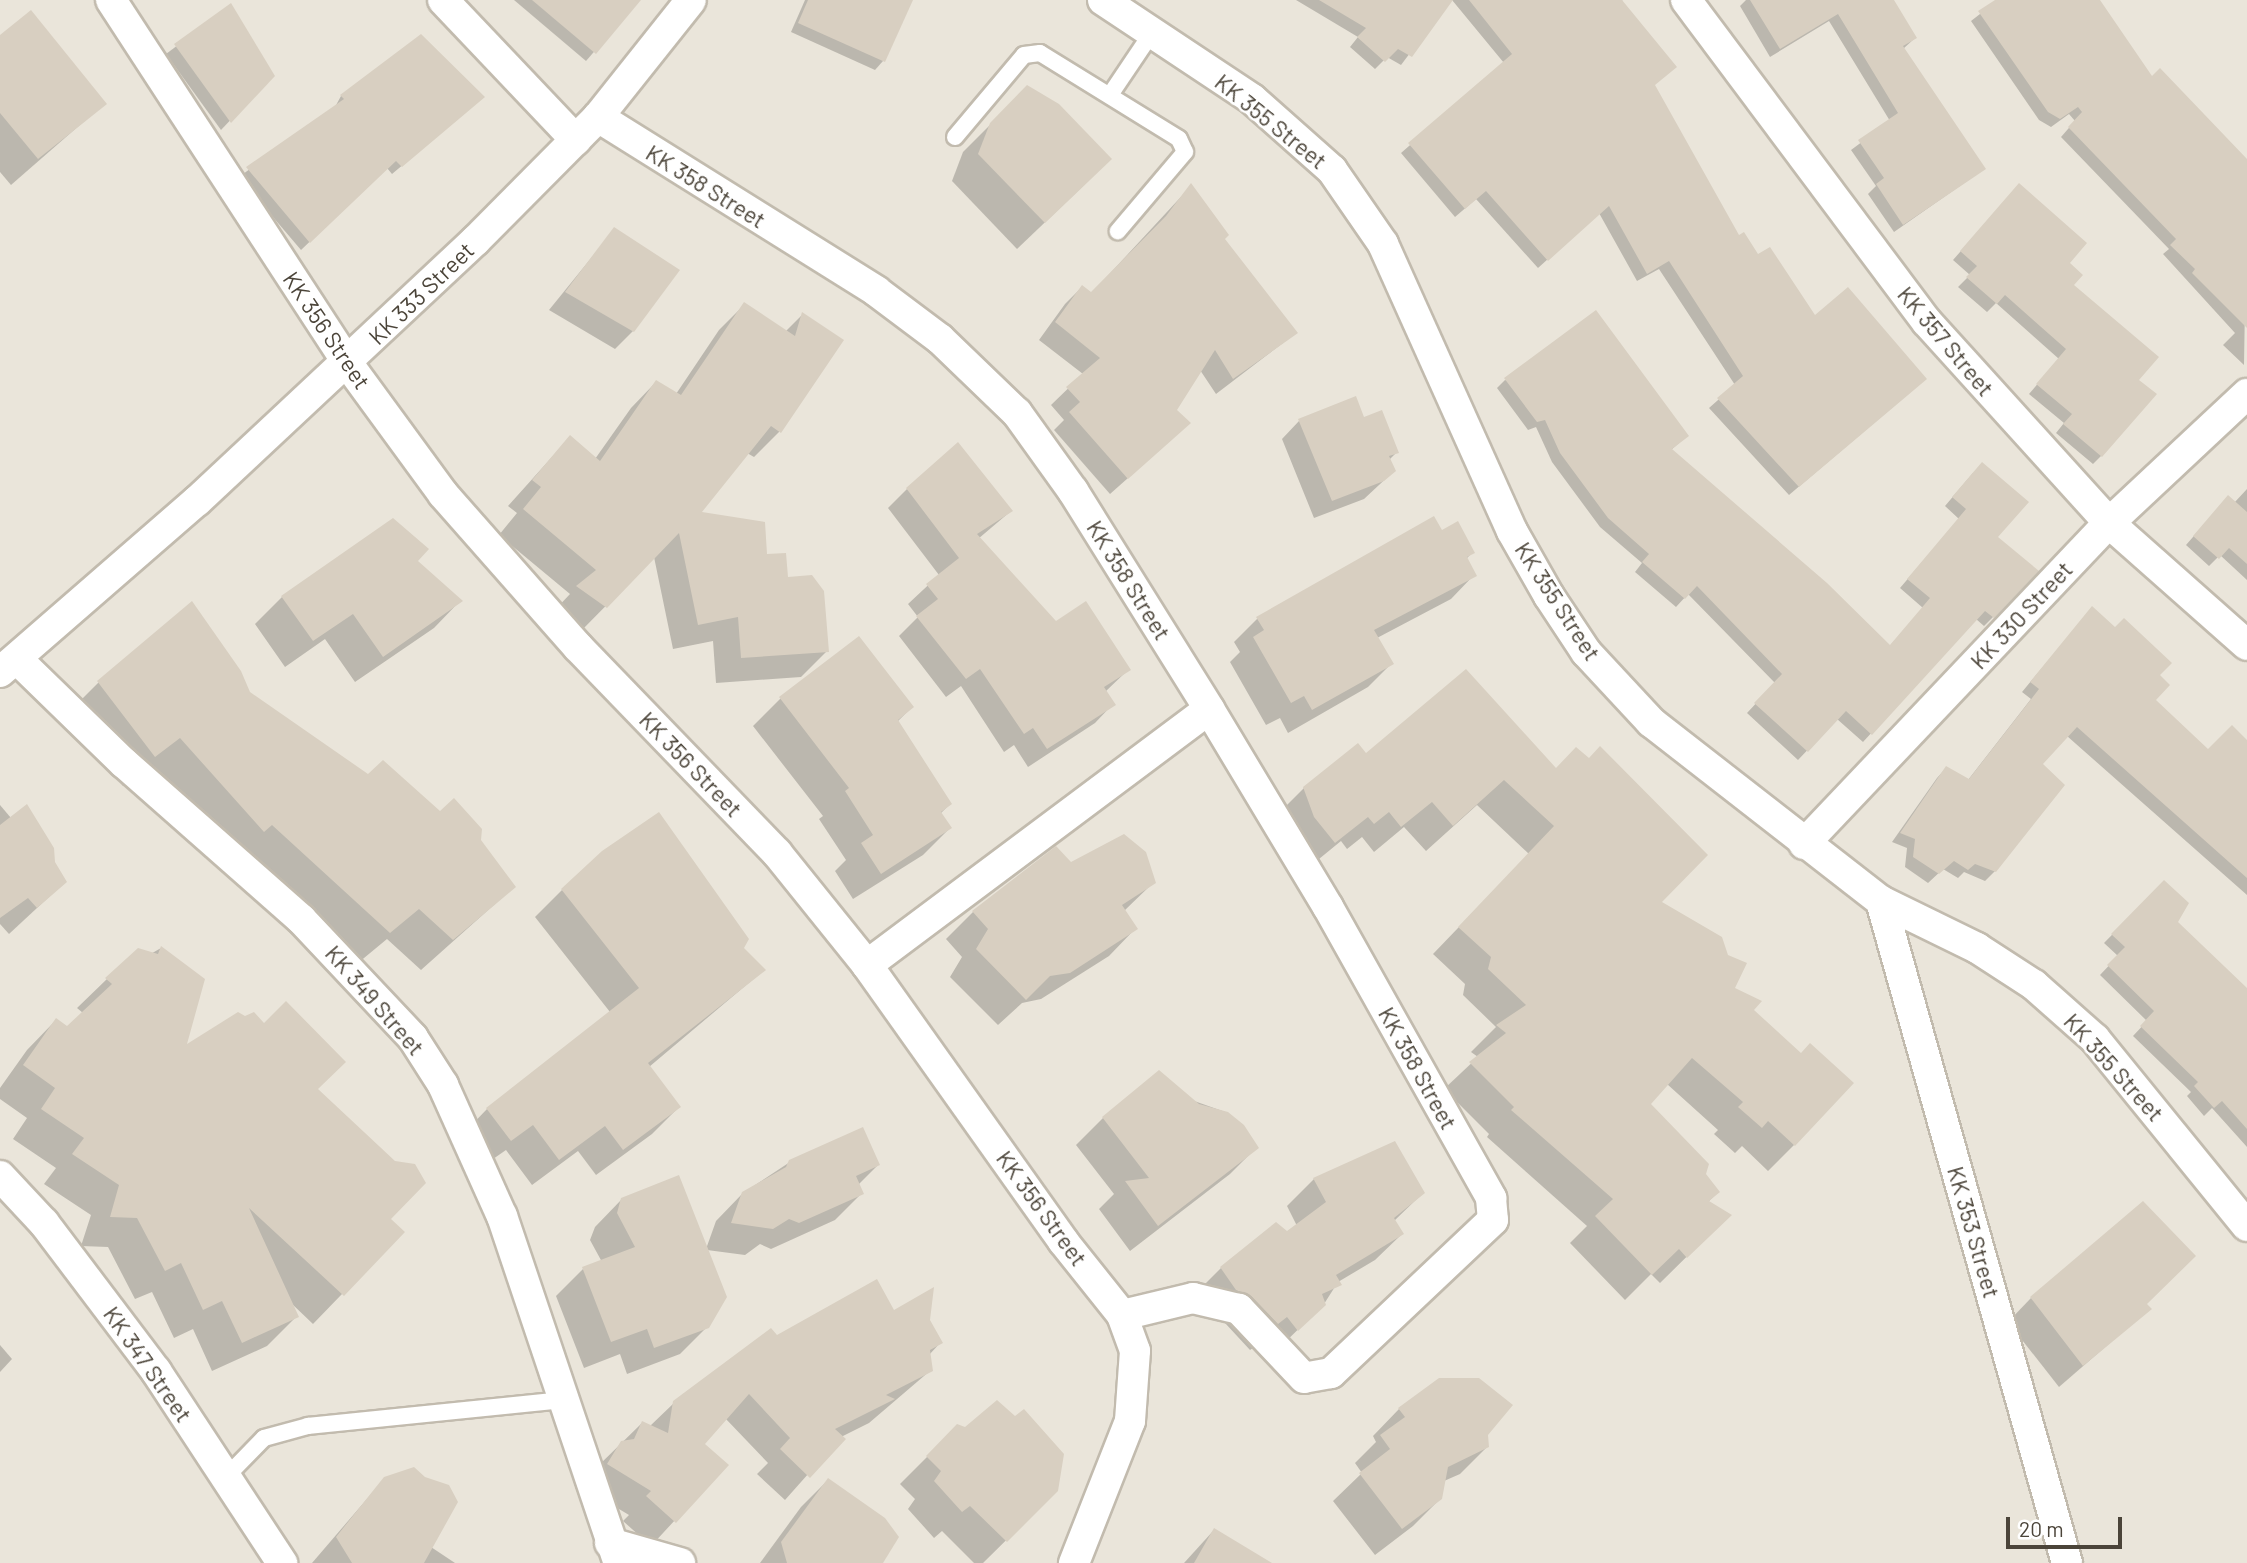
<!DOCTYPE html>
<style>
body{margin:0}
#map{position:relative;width:2247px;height:1563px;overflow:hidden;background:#f6f3ec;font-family:Barlow,sans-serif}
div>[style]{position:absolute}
.residential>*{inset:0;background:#eae5da}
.shadow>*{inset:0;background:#0003}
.building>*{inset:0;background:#d8cfc1}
.roads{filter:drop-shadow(2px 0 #c2bbae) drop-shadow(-2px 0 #c2bbae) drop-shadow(0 2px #c2bbae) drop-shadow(0 -2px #c2bbae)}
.service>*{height:16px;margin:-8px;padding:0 8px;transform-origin:8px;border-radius:8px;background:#fff}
.minor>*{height:30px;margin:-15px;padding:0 15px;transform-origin:15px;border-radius:15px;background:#fff}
span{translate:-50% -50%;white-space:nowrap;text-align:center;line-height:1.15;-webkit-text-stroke:5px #fff;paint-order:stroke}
.street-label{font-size:23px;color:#4b4439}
.scale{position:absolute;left:2006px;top:1517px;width:116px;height:32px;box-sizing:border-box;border:4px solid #4b4439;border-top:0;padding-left:9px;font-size:21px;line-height:24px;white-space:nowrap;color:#4b4439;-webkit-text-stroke:5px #fff;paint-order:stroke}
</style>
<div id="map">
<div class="residential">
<div style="clip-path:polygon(0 0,2247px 0,2247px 1563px,0 1563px)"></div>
</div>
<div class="shadow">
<div style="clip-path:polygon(514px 0,639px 0,586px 61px)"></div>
<div style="clip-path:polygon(805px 0,911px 0,883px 61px,875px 70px,791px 32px)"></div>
<div style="clip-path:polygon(1296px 0,1450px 0,1401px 65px,1387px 57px,1375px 69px,1350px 47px,1358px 37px)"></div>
<div style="clip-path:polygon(1452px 0,1622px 0,1653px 85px,1739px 238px,1815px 318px,1915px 388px,1789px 495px,1709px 408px,1735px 385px,1659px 269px,1637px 281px,1599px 213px,1538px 268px,1476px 199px,1455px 217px,1401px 153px,1504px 63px)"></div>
<div style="clip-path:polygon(1746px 0,1892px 0,1915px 38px,1903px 49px,1984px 169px,1894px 232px,1868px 194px,1876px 186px,1851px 150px,1890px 121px,1829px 21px,1770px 57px,1740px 6px)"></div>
<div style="clip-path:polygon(1998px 0,2098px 0,2152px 78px,2247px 183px,2244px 365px,2223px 345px,2235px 333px,2163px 254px,2169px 249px,2061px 137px,2075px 121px,2069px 114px,2051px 127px,2039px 120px,1971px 21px)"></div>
<div style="clip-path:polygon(230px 6px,273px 75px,221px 130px,166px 54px)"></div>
<div style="clip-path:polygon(0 37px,105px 103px,11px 185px,0 172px)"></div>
<div style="clip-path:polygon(1027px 88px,1083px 186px,1017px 249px,952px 181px,963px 152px)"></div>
<div style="clip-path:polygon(341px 96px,474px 105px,392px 174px,387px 168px,301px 250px,239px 177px,335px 107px)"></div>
<div style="clip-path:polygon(1191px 186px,1223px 239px,1296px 333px,1216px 394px,1200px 370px,1175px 410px,1172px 439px,1110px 494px,1054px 430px,1064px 420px,1051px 405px,1083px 374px,1039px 340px,1065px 304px,1082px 287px,1091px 294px)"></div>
<div style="clip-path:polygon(2011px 194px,2067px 263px,2072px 285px,2137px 380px,2101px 456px,2093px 464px,2056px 433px,2064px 423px,2029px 394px,2059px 359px,1996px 303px,1987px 312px,1958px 287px,1970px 275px,1953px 260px)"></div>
<div style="clip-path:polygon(614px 230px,633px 331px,615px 349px,549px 310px)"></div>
<div style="clip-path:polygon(744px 305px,785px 332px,803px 314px,842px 340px,779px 432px,754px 457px,747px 453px,699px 513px,765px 556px,787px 579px,827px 651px,801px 677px,716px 683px,713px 641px,673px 649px,654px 557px,580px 632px,553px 612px,570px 594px,499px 535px,517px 513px,508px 506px,570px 437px,595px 459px,631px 408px,656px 382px,676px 394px,719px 330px)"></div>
<div style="clip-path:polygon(1505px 380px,1687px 436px,1671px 450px,1889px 647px,1923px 608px,1900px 588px,1959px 519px,1945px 506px,1973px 473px,1996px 537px,1993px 617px,1984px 626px,1976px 619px,1863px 742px,1837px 719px,1798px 760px,1747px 713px,1775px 683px,1688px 594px,1676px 607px,1635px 572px,1642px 563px,1600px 527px,1552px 462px,1536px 427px,1528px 430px,1497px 388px)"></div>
<div style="clip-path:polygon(1363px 419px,1397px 452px,1389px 460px,1394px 471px,1364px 499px,1314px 518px,1282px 439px,1299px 421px)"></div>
<div style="clip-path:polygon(907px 489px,1011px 511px,978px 539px,1056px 623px,1129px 669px,1105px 692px,1113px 704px,1095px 723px,1028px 767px,1014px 745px,1004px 752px,961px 686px,946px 697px,899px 636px,918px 617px,908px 604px,939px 575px,888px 508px)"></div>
<div style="clip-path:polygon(2247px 489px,2247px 580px,2220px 555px,2209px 566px,2186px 545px,2220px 506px,2234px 503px)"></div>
<div style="clip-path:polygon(1472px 553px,1466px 559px,1474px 575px,1451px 599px,1377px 638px,1392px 663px,1368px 687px,1288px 733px,1280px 718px,1266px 725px,1230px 662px,1240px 652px,1234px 642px,1257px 619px)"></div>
<div style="clip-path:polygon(282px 597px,460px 601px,434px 628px,355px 682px,325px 639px,285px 667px,255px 624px)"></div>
<div style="clip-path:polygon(2092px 608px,2157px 675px,2153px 700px,2208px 751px,2247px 742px,2247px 895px,2067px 736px,2041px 764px,1995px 871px,1985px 881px,1964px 872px,1958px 878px,1943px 869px,1928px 883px,1905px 867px,1907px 848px,1892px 842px,1937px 778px,1946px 768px,1968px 780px,2031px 699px,2022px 692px)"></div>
<div style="clip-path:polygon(859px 638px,912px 707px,897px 722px,950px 804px,940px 814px,950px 828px,923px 855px,853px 899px,835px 871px,846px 860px,819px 819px,823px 816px,753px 726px,780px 699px)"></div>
<div style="clip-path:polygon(1466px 672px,1751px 1010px,1794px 1145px,1768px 1171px,1742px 1146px,1735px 1153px,1714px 1134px,1718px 1130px,1667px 1084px,1649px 1104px,1718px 1192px,1707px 1203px,1729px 1215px,1660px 1283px,1651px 1274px,1625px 1300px,1570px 1243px,1587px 1226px,1487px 1137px,1489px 1134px,1444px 1089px,1478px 1057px,1471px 1052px,1496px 1027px,1463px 995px,1465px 984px,1433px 954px,1529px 854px,1477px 805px,1426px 851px,1404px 827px,1374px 852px,1362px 837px,1347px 849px,1341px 841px,1308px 868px,1277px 815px,1304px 788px,1366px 755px)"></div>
<div style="clip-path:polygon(99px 682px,248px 693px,368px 777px,440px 813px,479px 841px,514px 887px,421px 970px,387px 939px,358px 963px,149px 767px,123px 786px,68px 713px)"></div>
<div style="clip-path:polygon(0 805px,65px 882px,9px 934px,0 924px)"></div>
<div style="clip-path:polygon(1056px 848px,1071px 864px,1154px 882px,1124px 911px,1135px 929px,1109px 956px,1041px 999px,1022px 1003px,998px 1025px,950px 977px,962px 957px,946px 939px,973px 912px)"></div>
<div style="clip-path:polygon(2164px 882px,2176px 922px,2247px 991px,2247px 1147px,2212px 1108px,2204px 1116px,2187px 1096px,2191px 1092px,2133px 1036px,2147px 1021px,2100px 975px,2118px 956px,2104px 943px)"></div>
<div style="clip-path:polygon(562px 890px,742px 948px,764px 970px,649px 1067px,679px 1107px,652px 1134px,596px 1175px,578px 1151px,532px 1185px,506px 1150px,483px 1166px,461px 1136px,487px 1109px,610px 1012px,535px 917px)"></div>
<div style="clip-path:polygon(161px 948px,184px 1047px,316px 1089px,389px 1219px,402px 1232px,313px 1324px,291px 1303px,297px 1316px,267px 1346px,212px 1371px,193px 1329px,174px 1338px,152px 1292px,135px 1299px,108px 1247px,81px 1246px,91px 1215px,44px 1184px,56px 1168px,13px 1139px,27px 1118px,0 1099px,0 1088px,27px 1050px,56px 1020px,67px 1028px,83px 1013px,77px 1008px,107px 979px)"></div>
<div style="clip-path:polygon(1183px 1097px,1228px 1113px,1257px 1147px,1230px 1174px,1130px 1251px,1099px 1209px,1114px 1194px,1076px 1145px,1103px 1118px)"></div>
<div style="clip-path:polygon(790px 1162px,878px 1165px,858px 1185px,862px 1193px,835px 1220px,771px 1249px,760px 1244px,745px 1255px,707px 1250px,707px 1327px,680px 1354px,627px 1374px,620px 1354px,584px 1368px,556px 1296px,583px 1269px,602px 1262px,590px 1240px,595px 1227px,622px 1199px,706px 1249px,716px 1221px,743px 1193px)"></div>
<div style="clip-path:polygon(1314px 1179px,1423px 1193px,1394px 1221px,1402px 1234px,1375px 1260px,1338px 1282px,1324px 1304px,1271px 1356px,1260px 1343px,1250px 1350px,1225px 1323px,1209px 1317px,1194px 1295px,1221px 1268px,1297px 1226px,1287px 1206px)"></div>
<div style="clip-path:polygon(2031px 1298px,2145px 1304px,2149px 1309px,2059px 1387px,2008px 1322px)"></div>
<div style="clip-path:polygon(894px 1313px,929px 1320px,941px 1342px,929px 1355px,931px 1370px,869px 1423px,841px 1437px,785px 1500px,757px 1474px,768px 1463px,725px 1418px,703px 1444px,726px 1465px,651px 1546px,623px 1521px,629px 1515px,584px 1488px,597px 1467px,642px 1423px,650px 1426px,675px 1402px,776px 1337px)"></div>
<div style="clip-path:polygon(0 1345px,12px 1359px,0 1372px)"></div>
<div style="clip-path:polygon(1399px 1409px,1486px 1435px,1488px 1446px,1460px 1474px,1444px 1481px,1441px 1498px,1413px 1526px,1375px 1555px,1333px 1501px,1362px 1473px,1355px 1463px,1376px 1442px,1373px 1436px)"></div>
<div style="clip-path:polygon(958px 1426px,1057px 1490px,983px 1563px,974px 1563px,942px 1531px,934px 1538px,908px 1509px,915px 1499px,900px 1484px)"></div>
<div style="clip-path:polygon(385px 1478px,431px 1547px,455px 1563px,312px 1563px)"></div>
<div style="clip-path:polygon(828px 1480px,881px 1563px,760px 1563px,801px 1507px)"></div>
<div style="clip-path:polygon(1214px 1530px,1269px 1563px,1184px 1563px)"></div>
</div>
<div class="building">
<div style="clip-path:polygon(532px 0,641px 0,596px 54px)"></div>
<div style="clip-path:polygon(808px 0,913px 0,885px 62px,798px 23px)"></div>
<div style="clip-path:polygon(1319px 0,1453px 0,1412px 57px,1398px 49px,1385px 62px,1357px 37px,1366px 28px)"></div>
<div style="clip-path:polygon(1469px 0,1622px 0,1677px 67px,1655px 85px,1739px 235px,1744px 232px,1758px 254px,1770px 247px,1815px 315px,1848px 287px,1927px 379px,1799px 487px,1717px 398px,1743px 376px,1669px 261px,1647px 274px,1609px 206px,1548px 261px,1486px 191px,1465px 209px,1408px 143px,1512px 54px)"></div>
<div style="clip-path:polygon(1750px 0,1894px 0,1917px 38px,1903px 46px,1986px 169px,1903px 225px,1876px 184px,1884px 178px,1858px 140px,1898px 113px,1838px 14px,1780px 49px)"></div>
<div style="clip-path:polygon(1995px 0,2100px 0,2152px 76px,2160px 68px,2247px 159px,2247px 328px,2192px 273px,2195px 269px,2170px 245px,2176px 239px,2068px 127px,2082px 112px,2078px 107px,2060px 119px,2048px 112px,1978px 11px)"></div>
<div style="clip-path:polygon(231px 3px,275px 76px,231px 123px,174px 44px)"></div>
<div style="clip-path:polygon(31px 10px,107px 104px,38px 159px,0 113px,0 35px)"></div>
<div style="clip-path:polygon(421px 34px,485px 97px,402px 167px,396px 161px,310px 243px,246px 167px,344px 99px,340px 95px)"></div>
<div style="clip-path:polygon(1027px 85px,1059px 104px,1112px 159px,1045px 223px,978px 154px,990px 123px)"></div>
<div style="clip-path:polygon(1191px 183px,1229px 235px,1225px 239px,1298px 333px,1233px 379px,1215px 350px,1177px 410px,1191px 423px,1128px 479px,1069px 412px,1080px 402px,1066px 387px,1100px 358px,1055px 322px,1082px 285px,1091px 292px,1166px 216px)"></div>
<div style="clip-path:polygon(2019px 183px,2087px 243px,2070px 263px,2083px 275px,2074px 285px,2159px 357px,2139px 380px,2157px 394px,2102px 457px,2063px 424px,2072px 414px,2036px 384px,2066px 349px,2005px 295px,1997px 304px,1966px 277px,1977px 266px,1960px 251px)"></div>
<div style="clip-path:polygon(614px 227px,680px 270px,634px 332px,565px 292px)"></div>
<div style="clip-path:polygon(744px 302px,795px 336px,802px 312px,844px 340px,781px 433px,771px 426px,702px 512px,765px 522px,767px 554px,786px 553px,788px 577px,812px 575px,824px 591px,829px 652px,741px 658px,738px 617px,698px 625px,679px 533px,607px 608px,576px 586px,596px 570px,523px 509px,541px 487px,532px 480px,570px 435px,600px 461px,656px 380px,681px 395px)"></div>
<div style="clip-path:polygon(1596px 310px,1689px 436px,1672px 449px,1827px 583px,1890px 645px,1930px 598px,1907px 579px,1966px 509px,1952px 497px,1982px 462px,2029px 502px,1998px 537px,2039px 571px,1994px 618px,1985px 611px,1872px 735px,1846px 711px,1808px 752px,1754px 703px,1782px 674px,1697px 586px,1685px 599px,1642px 562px,1649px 554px,1608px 518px,1560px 453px,1545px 420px,1537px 422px,1504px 378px)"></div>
<div style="clip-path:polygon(1356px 396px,1364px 417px,1382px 410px,1399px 453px,1389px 456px,1396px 471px,1384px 481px,1332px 501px,1298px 419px)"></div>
<div style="clip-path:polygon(958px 442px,1013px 511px,977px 534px,1056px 621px,1086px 601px,1131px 670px,1104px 687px,1116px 705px,1047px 749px,1033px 728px,1024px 734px,980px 669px,966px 679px,916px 616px,938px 599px,926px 584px,959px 558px,906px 488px)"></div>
<div style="clip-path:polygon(2228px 495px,2247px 512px,2247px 564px,2229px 548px,2219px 559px,2193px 536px)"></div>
<div style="clip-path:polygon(1434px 516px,1442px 530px,1458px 521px,1475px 553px,1467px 557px,1477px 576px,1374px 630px,1394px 664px,1312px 710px,1304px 696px,1291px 703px,1253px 637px,1264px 630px,1256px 617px)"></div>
<div style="clip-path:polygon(393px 518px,429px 549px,418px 561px,463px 601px,383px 657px,353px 614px,313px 641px,281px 596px)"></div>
<div style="clip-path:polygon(192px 601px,241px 671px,250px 692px,368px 774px,383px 760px,440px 811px,454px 798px,482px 829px,481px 840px,516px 887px,453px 940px,419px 909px,390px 933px,272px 825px,264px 832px,180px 738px,155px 757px,97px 681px)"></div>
<div style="clip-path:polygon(2092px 606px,2115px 627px,2124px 618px,2172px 663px,2160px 675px,2170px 685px,2156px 700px,2208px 749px,2232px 725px,2247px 740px,2247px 878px,2077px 727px,2043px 764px,2065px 785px,1996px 872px,1975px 864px,1968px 870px,1954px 861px,1939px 874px,1913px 857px,1915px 839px,1900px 833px,1946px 766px,1969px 779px,2039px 689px,2030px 682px)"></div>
<div style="clip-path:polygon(859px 636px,914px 707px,898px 720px,952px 804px,941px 812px,952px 828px,881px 874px,861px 843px,873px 835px,845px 791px,849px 788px,779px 697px)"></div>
<div style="clip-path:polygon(1466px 669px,1556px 768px,1576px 747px,1589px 758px,1600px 746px,1708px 855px,1662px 902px,1722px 937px,1728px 955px,1747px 963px,1735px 988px,1762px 1001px,1754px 1010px,1801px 1053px,1810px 1043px,1854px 1083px,1795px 1146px,1768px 1121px,1762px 1128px,1738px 1107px,1743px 1102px,1692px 1058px,1651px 1104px,1709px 1164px,1706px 1174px,1720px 1192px,1709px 1201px,1732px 1215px,1687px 1258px,1679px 1249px,1652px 1275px,1595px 1216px,1613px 1199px,1511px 1110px,1514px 1107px,1469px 1062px,1506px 1033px,1496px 1025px,1526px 1005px,1488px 969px,1491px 957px,1458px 927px,1554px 826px,1504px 780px,1453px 826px,1432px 802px,1401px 827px,1389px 812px,1374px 824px,1368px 817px,1335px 843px,1314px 817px,1303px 787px,1358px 743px,1366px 753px)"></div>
<div style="clip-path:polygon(27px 804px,54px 848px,55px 862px,67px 882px,37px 908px,28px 898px,0 918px,0 825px)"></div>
<div style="clip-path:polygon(659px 812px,749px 939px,744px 948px,766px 970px,648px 1063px,681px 1107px,623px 1150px,605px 1126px,559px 1160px,533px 1125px,511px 1141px,486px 1108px,639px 988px,561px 889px,602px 851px)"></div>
<div style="clip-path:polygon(1124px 834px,1146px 852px,1156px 883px,1122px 905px,1138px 929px,1070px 973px,1050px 976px,1026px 1000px,976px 949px,988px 929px,972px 911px,1056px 846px,1071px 862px)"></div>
<div style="clip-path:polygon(2164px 880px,2189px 903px,2178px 922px,2247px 988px,2247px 1129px,2222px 1101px,2214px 1108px,2194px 1086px,2198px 1082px,2140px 1026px,2154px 1011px,2107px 965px,2125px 947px,2111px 934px)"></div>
<div style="clip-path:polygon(161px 946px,205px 979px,187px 1044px,238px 1012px,245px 1016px,254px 1012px,264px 1023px,286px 1001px,346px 1062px,318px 1089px,395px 1161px,415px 1164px,426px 1183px,391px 1219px,405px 1232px,344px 1296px,249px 1208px,299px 1317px,242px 1343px,222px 1301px,203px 1310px,181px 1263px,165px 1271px,137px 1218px,110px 1217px,119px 1185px,72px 1154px,84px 1138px,41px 1109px,55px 1088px,23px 1065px,56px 1018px,67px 1026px,112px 984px,105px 978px,138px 948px,158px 954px)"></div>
<div style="clip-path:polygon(1159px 1070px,1199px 1104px,1228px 1112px,1244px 1125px,1259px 1148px,1158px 1226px,1125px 1181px,1149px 1178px,1102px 1117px)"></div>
<div style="clip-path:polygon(863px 1127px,880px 1165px,856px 1176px,864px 1194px,799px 1223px,789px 1219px,773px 1229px,731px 1223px,742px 1192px,786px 1167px,789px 1160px)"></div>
<div style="clip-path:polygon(1395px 1141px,1425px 1193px,1394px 1218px,1404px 1234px,1336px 1275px,1342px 1285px,1322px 1294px,1326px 1305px,1298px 1331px,1287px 1317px,1278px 1324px,1252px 1297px,1236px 1290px,1220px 1267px,1276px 1222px,1287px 1231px,1326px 1202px,1313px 1178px)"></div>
<div style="clip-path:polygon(679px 1175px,727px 1297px,709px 1328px,654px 1348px,647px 1329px,611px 1342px,582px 1267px,635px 1247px,617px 1213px,621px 1198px)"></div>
<div style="clip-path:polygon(2143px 1201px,2196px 1256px,2147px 1304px,2152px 1309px,2083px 1366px,2030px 1297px)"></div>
<div style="clip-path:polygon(877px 1279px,894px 1310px,934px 1287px,930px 1320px,943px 1343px,930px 1350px,933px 1371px,886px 1395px,895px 1399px,835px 1429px,846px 1439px,810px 1478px,780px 1449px,790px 1438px,749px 1394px,705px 1444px,729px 1465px,676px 1523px,646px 1496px,651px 1491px,607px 1464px,621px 1441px,634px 1439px,642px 1421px,668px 1433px,673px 1401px,771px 1328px,777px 1335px)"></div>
<div style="clip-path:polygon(1439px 1378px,1479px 1378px,1513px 1405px,1488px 1435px,1489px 1447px,1448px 1467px,1442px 1499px,1402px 1529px,1359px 1473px,1390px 1449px,1380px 1435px,1405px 1417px,1398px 1408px)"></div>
<div style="clip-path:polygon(997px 1400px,1015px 1416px,1024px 1409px,1064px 1454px,1058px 1491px,1007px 1542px,970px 1506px,962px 1512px,934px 1481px,941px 1471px,926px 1456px,957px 1424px,965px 1427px)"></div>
<div style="clip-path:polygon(414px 1467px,425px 1477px,449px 1485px,458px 1502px,424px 1563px,352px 1563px,336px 1537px,384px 1477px)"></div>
<div style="clip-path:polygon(828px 1478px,885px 1518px,899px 1537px,883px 1563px,787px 1563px,781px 1542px)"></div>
<div style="clip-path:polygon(1214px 1528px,1272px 1563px,1194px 1563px)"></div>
</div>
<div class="roads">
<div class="service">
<div style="left:1110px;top:95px;width:77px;rotate:-56.1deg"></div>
<div style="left:955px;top:137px;width:107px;rotate:-49.9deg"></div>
<div style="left:1024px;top:55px;width:16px;rotate:-7deg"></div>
<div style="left:1040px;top:53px;width:163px;rotate:31.7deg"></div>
<div style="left:1179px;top:139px;width:14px;rotate:65deg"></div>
<div style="left:1185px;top:152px;width:104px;rotate:130.3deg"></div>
<div style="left:225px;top:1478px;width:56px;rotate:-45.7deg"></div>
<div style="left:264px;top:1438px;width:46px;rotate:-15.3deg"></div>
<div style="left:308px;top:1426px;width:256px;rotate:-5.8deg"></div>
</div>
<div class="minor">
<div style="left:111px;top:0;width:434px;rotate:56.9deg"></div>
<div style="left:348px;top:364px;width:161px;rotate:53.8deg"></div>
<div style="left:443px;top:494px;width:204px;rotate:48.6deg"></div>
<div style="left:578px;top:647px;width:286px;rotate:46deg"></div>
<div style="left:777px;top:853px;width:144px;rotate:51.2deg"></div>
<div style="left:867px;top:965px;width:339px;rotate:54.6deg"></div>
<div style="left:1063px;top:1241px;width:95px;rotate:51.4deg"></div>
<div style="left:1122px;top:1315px;width:38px;rotate:70deg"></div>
<div style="left:1135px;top:1351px;width:70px;rotate:94.1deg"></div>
<div style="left:1130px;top:1421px;width:153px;rotate:111.5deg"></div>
<div style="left:443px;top:0;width:193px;rotate:46.5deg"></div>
<div style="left:1103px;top:0;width:179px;rotate:33.6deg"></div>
<div style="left:1252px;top:99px;width:107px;rotate:41.6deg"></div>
<div style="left:1332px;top:170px;width:90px;rotate:55.4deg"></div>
<div style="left:1383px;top:244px;width:315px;rotate:65.8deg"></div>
<div style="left:1512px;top:531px;width:75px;rotate:60.4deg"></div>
<div style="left:1549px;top:596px;width:67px;rotate:56.5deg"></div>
<div style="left:1586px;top:652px;width:96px;rotate:47.1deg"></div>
<div style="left:1651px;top:722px;width:291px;rotate:37.9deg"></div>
<div style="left:1881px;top:901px;width:107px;rotate:26.1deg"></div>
<div style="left:1977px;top:948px;width:68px;rotate:33deg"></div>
<div style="left:2034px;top:985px;width:81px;rotate:41.5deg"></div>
<div style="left:2095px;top:1039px;width:241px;rotate:50.9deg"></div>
<div style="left:1686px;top:0;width:402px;rotate:53.2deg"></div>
<div style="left:1927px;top:322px;width:271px;rotate:47.8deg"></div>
<div style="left:2109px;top:523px;width:184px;rotate:41.5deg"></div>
<div style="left:598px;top:117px;width:328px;rotate:32deg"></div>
<div style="left:876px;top:291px;width:80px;rotate:36.9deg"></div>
<div style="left:940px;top:339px;width:107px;rotate:43.9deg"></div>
<div style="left:1017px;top:413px;width:96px;rotate:54.3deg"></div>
<div style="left:1073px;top:491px;width:257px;rotate:58deg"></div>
<div style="left:1209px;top:709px;width:231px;rotate:59deg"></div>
<div style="left:1328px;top:907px;width:334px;rotate:60.7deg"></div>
<div style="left:1491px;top:1198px;width:22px;rotate:85deg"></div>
<div style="left:1493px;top:1220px;width:223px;rotate:136.6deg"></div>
<div style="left:1331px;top:1373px;width:27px;rotate:170deg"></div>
<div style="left:1304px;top:1378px;width:95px;rotate:-133.3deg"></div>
<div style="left:1239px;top:1309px;width:47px;rotate:-166.6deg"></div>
<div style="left:1193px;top:1298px;width:73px;rotate:166.5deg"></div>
<div style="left:18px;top:660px;width:148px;rotate:44.2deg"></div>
<div style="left:124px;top:763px;width:236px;rotate:41.4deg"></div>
<div style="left:301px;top:919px;width:163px;rotate:46.7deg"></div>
<div style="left:413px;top:1038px;width:56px;rotate:57.4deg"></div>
<div style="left:443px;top:1085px;width:144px;rotate:65.8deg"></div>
<div style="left:502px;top:1216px;width:366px;rotate:71.4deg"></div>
<div style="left:0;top:672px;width:261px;rotate:-41deg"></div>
<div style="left:197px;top:501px;width:381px;rotate:-43.1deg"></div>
<div style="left:475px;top:241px;width:175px;rotate:-45.2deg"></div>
<div style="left:598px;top:117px;width:149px;rotate:-51.5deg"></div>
<div style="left:1804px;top:844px;width:443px;rotate:-46.5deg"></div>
<div style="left:2109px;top:523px;width:189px;rotate:-43.1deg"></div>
<div style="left:1881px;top:901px;width:688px;rotate:74.31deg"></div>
<div style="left:867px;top:965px;width:427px;rotate:-36.8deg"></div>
<div style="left:0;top:1176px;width:64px;rotate:46.9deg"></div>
<div style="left:44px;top:1223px;width:186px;rotate:52.9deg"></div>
<div style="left:156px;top:1371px;width:230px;rotate:56.7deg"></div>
<div style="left:610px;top:1543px;width:73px;rotate:15.9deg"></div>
</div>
</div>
<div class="street-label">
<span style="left:1271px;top:121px;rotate:39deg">KK 355 Street</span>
<span style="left:706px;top:186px;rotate:32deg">KK 358 Street</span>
<span style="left:421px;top:293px;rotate:-44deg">KK 333 Street</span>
<span style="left:327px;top:330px;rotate:56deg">KK 356 Street</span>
<span style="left:1946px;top:341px;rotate:50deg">KK 357 Street</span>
<span style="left:1129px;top:580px;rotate:58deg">KK 358 Street</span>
<span style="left:1558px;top:601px;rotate:57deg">KK 355 Street</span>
<span style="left:2021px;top:615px;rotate:-47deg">KK 330 Street</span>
<span style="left:691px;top:764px;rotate:46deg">KK 356 Street</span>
<span style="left:375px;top:1000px;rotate:49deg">KK 349 Street</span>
<span style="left:2114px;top:1067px;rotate:48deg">KK 355 Street</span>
<span style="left:1418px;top:1068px;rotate:61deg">KK 358 Street</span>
<span style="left:1042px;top:1208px;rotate:54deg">KK 356 Street</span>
<span style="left:1974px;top:1232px;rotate:74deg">KK 353 Street</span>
<span style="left:148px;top:1364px;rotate:55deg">KK 347 Street</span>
</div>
<div class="scale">20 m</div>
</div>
